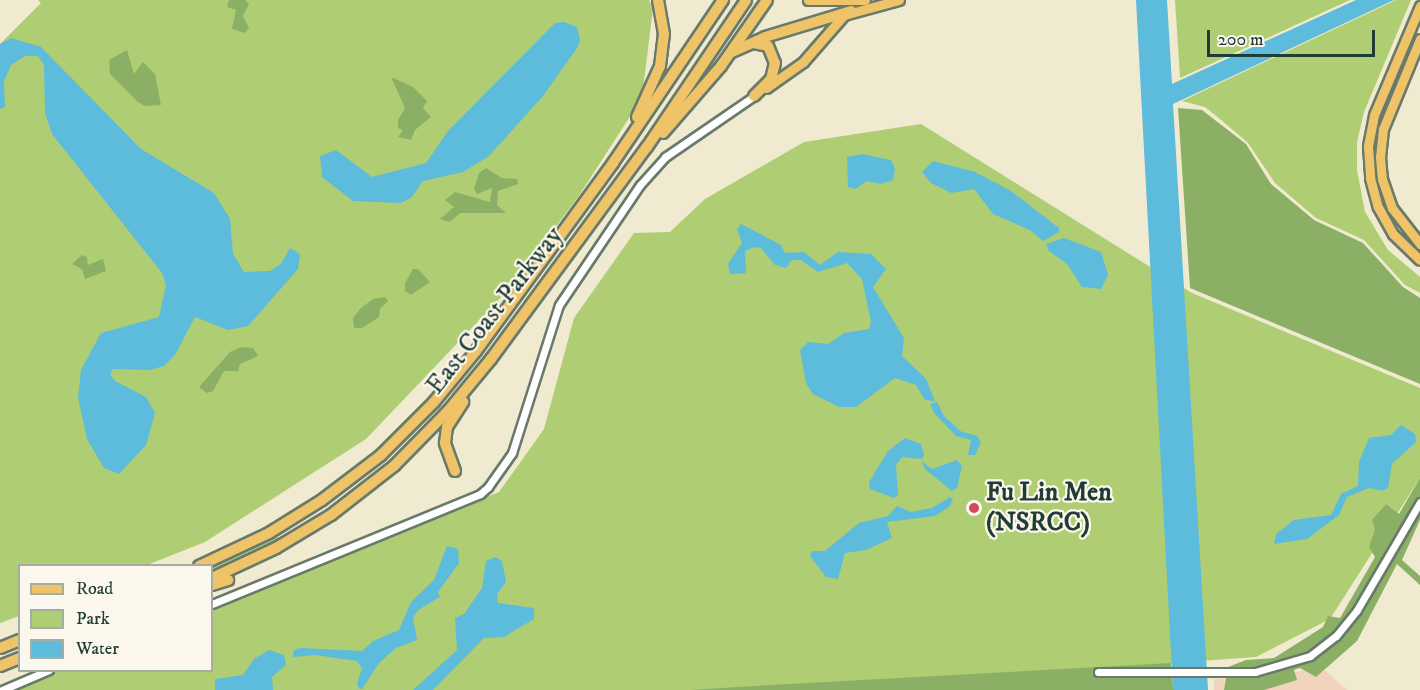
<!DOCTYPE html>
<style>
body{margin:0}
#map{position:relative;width:1420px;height:690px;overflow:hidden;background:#f0ead0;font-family:"IM FELL DW Pica",serif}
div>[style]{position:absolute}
.built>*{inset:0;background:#f2d4be}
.green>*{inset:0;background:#afcd73}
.forest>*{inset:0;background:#8bb065}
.water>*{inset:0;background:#5dbbdb}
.roads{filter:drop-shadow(2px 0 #687a6b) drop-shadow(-2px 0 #687a6b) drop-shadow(0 2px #687a6b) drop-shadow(0 -2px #687a6b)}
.minor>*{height:7px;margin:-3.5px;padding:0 3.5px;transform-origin:3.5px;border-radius:3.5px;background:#fff}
.major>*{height:9px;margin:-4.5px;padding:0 4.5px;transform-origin:4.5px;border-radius:4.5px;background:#efc469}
.highway>*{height:10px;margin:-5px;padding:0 5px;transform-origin:5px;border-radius:5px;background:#efc469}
.dots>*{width:16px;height:16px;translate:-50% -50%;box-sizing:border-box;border:3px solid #fbf7ec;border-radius:50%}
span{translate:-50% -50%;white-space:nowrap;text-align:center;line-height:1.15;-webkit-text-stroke:4.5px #fbf7ec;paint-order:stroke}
.street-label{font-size:26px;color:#1f3d34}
.poi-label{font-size:26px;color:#1f3d34;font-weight:700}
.left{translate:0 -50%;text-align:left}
.legend{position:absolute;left:18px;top:564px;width:195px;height:108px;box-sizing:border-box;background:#fbf7ec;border:2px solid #a3ada2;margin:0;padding:8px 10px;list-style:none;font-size:18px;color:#1f3d34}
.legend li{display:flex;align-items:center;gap:12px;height:30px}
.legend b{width:30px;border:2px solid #a3ada2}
.scale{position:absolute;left:1207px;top:30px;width:168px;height:27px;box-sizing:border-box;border:3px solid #1f3d34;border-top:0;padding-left:8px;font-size:18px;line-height:21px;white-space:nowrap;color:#1f3d34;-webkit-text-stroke:4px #fbf7ec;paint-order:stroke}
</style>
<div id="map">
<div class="built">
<div style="clip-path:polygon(1319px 665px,1347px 690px,1214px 690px,1214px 679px,1278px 678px)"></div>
</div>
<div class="green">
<div style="clip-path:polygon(38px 0,649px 0,653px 8px,642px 98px,578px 197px,509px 289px,366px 439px,205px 542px,147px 565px,20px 566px,19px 616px,0 623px,0 44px,41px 3px)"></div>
<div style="clip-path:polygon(1175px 0,1350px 0,1180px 78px)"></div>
<div style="clip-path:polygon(1396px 0,1411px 0,1364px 112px,1357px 142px,1357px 170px,1365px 212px,1388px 250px,1420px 277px,1420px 293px,1405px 285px,1364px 240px,1316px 218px,1275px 183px,1248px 143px,1220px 119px,1205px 107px,1182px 101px)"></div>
<div style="clip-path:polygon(921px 124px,1192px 293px,1420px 388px,1420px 478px,1330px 619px,1256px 657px,1171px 663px,1173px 690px,9px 690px,58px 671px,212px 670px,212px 608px,499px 492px,544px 429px,574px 318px,634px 233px,670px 232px,705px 199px,804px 142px)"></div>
<div style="clip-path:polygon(275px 535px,283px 542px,212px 573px,212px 566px,208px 566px)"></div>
</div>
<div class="forest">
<div style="clip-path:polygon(229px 0,245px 0,249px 4px,243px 16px,249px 28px,245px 33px,232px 29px,236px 10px,227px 7px)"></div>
<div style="clip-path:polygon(127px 50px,134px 74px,143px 62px,155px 74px,161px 105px,145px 106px,138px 102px,110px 74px,109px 60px)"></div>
<div style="clip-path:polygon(391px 77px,413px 87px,427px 101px,423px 108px,431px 117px,415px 130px,411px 140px,398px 137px,403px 130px,398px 128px,398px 120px,405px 108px)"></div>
<div style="clip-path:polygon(1178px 108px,1202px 110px,1246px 144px,1271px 184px,1314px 220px,1363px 243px,1403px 287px,1420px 298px,1420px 384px,1190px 288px)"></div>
<div style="clip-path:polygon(486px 168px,502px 178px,517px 179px,518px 184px,498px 191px,497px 205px,506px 213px,460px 213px,450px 222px,440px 219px,454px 207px,445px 200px,455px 192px,490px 202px,492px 188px,477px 194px,474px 189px,479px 173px)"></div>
<div style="clip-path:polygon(82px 255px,87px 257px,88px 265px,103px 259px,106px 271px,85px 279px,82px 269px,72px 264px)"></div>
<div style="clip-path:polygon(413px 269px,418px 269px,430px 282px,411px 295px,405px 291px,405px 283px)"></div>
<div style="clip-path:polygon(385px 297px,388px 301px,380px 309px,379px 317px,362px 328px,354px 328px,353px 318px,361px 308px,373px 299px)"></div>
<div style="clip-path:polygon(241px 347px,253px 348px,258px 356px,240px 364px,238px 371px,224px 371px,213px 391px,207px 393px,199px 387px,230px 352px)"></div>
<div style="clip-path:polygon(1420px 478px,1420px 520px,1402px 560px,1420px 576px,1420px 585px,1397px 564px,1357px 641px,1316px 677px,1300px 668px,1294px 670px,1297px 680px,1264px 690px,1224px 690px,1228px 667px,1246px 660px,1274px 658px,1323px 627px,1328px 616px,1340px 618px,1375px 557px,1369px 547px,1375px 530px,1372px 520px,1386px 504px,1399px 514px)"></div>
<div style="clip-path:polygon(1171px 663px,1173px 690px,691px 690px,737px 687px)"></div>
</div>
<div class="water">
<div style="clip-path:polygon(1136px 0,1167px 0,1172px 84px,1356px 0,1394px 0,1173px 104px,1208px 690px,1173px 690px)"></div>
<div style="clip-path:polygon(555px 23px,564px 22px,577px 27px,580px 40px,577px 48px,543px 96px,489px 156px,463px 172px,423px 181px,412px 197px,401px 203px,353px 201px,322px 177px,320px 156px,336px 150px,372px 177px,426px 163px,448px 131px)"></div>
<div style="clip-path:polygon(11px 38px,41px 47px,141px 149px,214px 193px,230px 219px,233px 254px,244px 272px,270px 271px,281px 264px,290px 248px,300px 254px,298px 269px,248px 326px,228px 330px,195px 317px,175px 355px,164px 366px,150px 370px,113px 369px,110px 374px,115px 381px,146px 397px,155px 413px,146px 445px,119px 474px,104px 468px,87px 439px,78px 398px,81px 370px,101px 333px,159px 317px,166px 285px,162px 273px,52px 134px,45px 113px,44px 65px,38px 56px,25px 56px,11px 65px,4px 81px,5px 107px,0 109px,0 44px)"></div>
<div style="clip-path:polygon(862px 154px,891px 160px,895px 169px,893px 180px,881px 184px,867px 181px,855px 189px,848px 187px,847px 157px)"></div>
<div style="clip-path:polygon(933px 161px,975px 172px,1011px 191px,1059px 228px,1059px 232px,1043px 241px,1030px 230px,993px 214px,974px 189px,951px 193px,931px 183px,922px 172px)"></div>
<div style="clip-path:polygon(741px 224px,781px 245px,785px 253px,804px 252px,820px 265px,838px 252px,871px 254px,886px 269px,873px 287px,904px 338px,902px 356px,926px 379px,935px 401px,925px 400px,916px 385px,895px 378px,856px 407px,839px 407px,813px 394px,806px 383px,800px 350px,808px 342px,828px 344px,844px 333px,869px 329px,871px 322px,862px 279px,847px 263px,818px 272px,801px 260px,792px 260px,786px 268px,775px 265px,761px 248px,754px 247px,745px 251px,746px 273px,730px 274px,728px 264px,742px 243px,737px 229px)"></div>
<div style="clip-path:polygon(1064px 238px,1101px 252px,1108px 275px,1101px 289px,1082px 287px,1067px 264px,1049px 251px,1046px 244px)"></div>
<div style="clip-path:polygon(937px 402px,944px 416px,960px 431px,977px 436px,981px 442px,975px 455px,968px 455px,971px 440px,956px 436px,935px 414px,930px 404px)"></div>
<div style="clip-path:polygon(1401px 425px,1415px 434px,1416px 442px,1392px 464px,1388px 488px,1382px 491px,1369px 488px,1347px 497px,1339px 515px,1307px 539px,1274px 544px,1276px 534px,1294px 520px,1331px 515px,1341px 494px,1358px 486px,1359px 462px,1369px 438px,1391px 435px)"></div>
<div style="clip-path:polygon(905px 438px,921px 444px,924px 455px,922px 459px,902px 457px,896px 465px,898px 495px,894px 498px,870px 489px,869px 482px,888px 451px)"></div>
<div style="clip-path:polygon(957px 460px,962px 466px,957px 488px,952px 491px,926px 470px,921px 461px,932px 469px)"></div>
<div style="clip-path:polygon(950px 497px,953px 499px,949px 507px,935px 516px,887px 522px,892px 538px,866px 550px,845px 553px,838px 579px,826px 577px,810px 556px,812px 551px,825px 551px,859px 523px,888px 516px,897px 506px,911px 512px,932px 508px)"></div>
<div style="clip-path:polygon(447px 546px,458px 549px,459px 563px,438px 592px,440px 597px,418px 610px,413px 618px,417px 640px,396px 648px,379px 663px,362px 689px,359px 689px,357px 683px,362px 669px,357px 661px,315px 655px,293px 657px,294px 650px,300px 648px,362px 651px,373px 641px,399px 630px,411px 602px,434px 580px)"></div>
<div style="clip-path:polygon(495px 557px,502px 561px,506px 582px,497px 594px,498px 603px,534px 608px,534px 619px,504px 637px,484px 638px,433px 690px,413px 690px,457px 650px,455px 618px,464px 614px,482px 588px,486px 561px)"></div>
<div style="clip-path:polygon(269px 650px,284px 655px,286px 665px,272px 677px,273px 690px,215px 690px,215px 679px,243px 675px,254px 659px)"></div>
</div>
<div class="roads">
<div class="minor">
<div style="left:212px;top:604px;width:290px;rotate:-22.3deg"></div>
<div style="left:480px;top:494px;width:11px;rotate:-41deg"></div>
<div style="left:488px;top:487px;width:42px;rotate:-54.8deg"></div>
<div style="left:512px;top:453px;width:155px;rotate:-72.4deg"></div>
<div style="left:559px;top:305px;width:145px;rotate:-56deg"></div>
<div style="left:640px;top:185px;width:38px;rotate:-48deg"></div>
<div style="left:665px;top:157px;width:108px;rotate:-34.4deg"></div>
<div style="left:1098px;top:672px;width:157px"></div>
<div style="left:1255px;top:672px;width:57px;rotate:-16.2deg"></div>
<div style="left:1310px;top:656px;width:33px;rotate:-38deg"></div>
<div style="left:1336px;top:636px;width:33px;rotate:-51deg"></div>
<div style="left:1357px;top:610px;width:125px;rotate:-59.7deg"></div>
<div style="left:2px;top:690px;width:51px;rotate:-23.1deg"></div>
</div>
<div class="major">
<div style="left:808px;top:0;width:57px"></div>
<div style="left:1420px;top:6px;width:118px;rotate:112.9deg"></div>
<div style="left:1374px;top:115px;width:32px;rotate:101deg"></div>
<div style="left:1368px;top:146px;width:32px;rotate:86deg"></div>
<div style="left:1370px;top:178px;width:30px;rotate:75deg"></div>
<div style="left:1378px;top:207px;width:31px;rotate:61deg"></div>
<div style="left:1393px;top:234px;width:37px;rotate:44deg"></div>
<div style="left:1420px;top:39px;width:97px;rotate:112.3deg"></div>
<div style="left:1383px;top:129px;width:28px;rotate:96deg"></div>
<div style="left:1380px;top:157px;width:22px;rotate:85deg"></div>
<div style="left:1382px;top:179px;width:31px;rotate:71deg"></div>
<div style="left:1392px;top:208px;width:46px;rotate:52.1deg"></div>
<div style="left:766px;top:88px;width:45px;rotate:-35.1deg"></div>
<div style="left:803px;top:62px;width:62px;rotate:-48.9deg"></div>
<div style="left:844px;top:15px;width:57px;rotate:-15.3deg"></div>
</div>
<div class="highway">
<div style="left:754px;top:43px;width:14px;rotate:12deg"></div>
<div style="left:768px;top:46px;width:18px;rotate:68deg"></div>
<div style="left:775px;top:63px;width:16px;rotate:104deg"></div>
<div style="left:771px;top:79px;width:24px;rotate:135deg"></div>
<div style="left:732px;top:52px;width:36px;rotate:-24deg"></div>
<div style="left:765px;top:37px;width:90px;rotate:-16.8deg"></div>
<div style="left:637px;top:117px;width:56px;rotate:-65.7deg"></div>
<div style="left:660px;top:66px;width:32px;rotate:-83deg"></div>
<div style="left:664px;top:34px;width:35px;rotate:-100deg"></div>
<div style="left:663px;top:133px;width:89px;rotate:-49.1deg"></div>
<div style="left:721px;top:66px;width:80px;rotate:-55.1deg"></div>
<div style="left:455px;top:471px;width:30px;rotate:-110deg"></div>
<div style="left:445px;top:443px;width:16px;rotate:-83deg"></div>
<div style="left:447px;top:427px;width:30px;rotate:-57deg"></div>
<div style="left:199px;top:566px;width:77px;rotate:-25.2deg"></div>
<div style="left:269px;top:533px;width:62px;rotate:-31.9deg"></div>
<div style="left:322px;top:500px;width:74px;rotate:-37.3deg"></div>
<div style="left:381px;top:455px;width:75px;rotate:-45deg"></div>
<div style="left:434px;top:402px;width:66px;rotate:-50.5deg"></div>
<div style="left:476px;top:351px;width:233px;rotate:-53.9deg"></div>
<div style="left:613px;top:163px;width:197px;rotate:-56deg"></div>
<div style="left:212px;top:578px;width:71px;rotate:-25.1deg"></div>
<div style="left:276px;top:548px;width:64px;rotate:-31deg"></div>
<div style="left:331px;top:515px;width:80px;rotate:-37.9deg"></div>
<div style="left:394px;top:466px;width:77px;rotate:-45.5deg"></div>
<div style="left:448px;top:411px;width:67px;rotate:-50.4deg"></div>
<div style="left:491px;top:359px;width:263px;rotate:-53.7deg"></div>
<div style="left:647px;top:147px;width:177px;rotate:-56deg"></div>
<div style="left:212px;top:585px;width:17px;rotate:-17deg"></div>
<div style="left:0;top:648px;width:22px;rotate:-22deg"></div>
<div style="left:0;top:666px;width:22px;rotate:-22deg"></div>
</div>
</div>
<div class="dots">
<div style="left:974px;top:508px;background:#d1495b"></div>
</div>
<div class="street-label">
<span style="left:495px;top:311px;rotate:-52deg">East Coast Parkway</span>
</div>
<div class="poi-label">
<span class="left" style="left:986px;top:508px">Fu Lin Men<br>(NSRCC)</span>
</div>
<ul class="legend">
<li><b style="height:8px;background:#efc469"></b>Road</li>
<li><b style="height:16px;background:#afcd73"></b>Park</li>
<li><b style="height:16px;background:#5dbbdb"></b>Water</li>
</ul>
<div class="scale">200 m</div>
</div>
